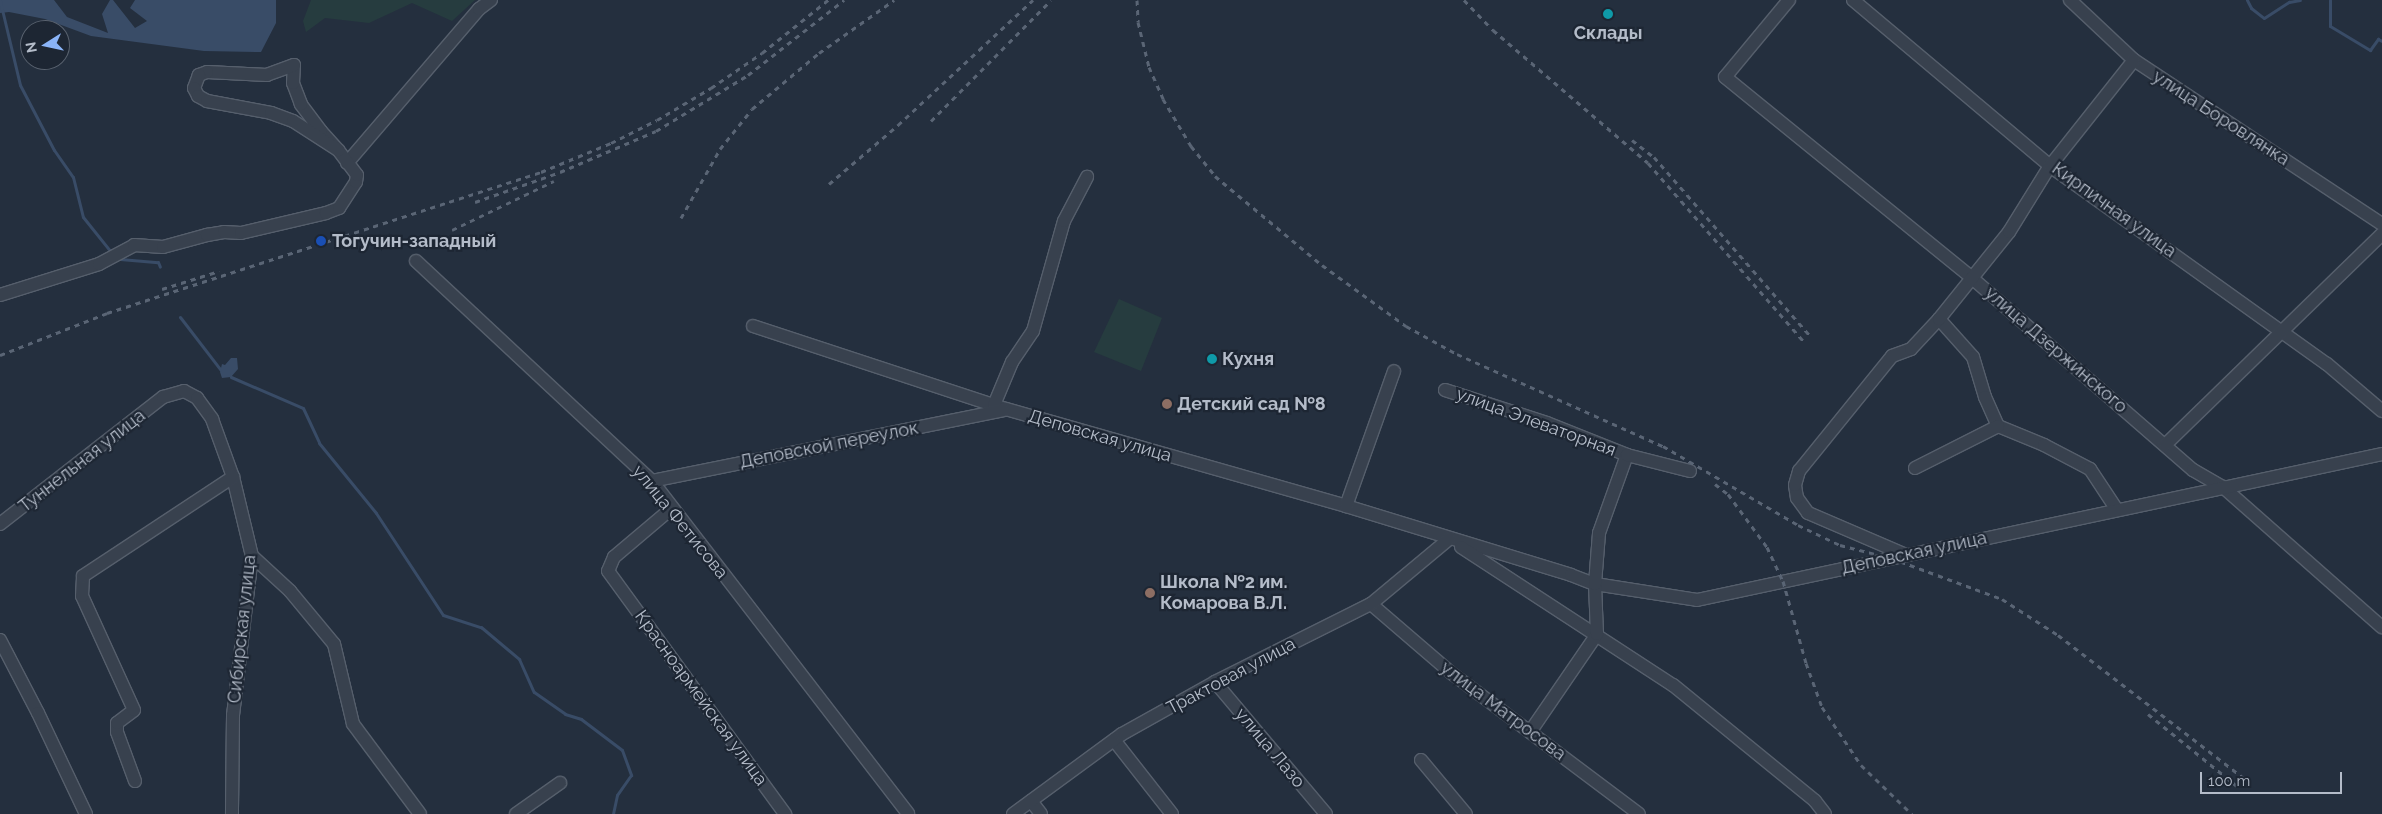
<!DOCTYPE html>
<meta charset="utf-8">
<style>
body{margin:0}
#map{position:relative;width:2382px;height:814px;overflow:hidden;background:#242f3e;font-family:Raleway,sans-serif}
div>[style]{position:absolute}
.green>*{inset:0;background:#263c3f}
.water>*{inset:0;background:#394c67}
.stream>*{height:3px;margin:-1.5px;padding:0 1.5px;transform-origin:1.5px;border-radius:1.5px;background:#394c67}
.roads{filter:drop-shadow(1px 0 #565f6c) drop-shadow(-1px 0 #565f6c) drop-shadow(0 1px #565f6c) drop-shadow(0 -1px #565f6c)}
.minor>*{height:12px;margin:-6px;padding:0 6px;transform-origin:6px;border-radius:6px;background:#38414e}
.rail>*{height:3px;margin-top:-1.5px;transform-origin:0;background:repeating-linear-gradient(90deg,#5a6575 0 5px,transparent 0 10px)}
.dots>*{width:14px;height:14px;translate:-50% -50%;box-sizing:border-box;border:2px solid #1d2633;border-radius:50%}
span{translate:-50% -50%;white-space:nowrap;text-align:center;line-height:1.15;-webkit-text-stroke:4.5px #1d2633;paint-order:stroke}
.poi-label{font-size:18px;color:#b4bcc9;font-weight:700}
.left{translate:0 -50%;text-align:left}
.street-label{font-size:18px;color:#b4bcc9}
.north{position:absolute;left:20px;top:20px;width:50px;height:50px;box-sizing:border-box;background:#1d2633;border:1px solid #59626f;border-radius:50%;rotate:260deg;font-size:14px;font-weight:700;line-height:20px;text-align:center;color:#b4bcc9}
.north::after{content:'';display:block;margin:auto;width:18px;height:22px;background:#8ab4f8;clip-path:polygon(50% 0,100% 100%,50% 72%,0 100%)}
.scale{position:absolute;left:2200px;top:772px;width:142px;height:22px;box-sizing:border-box;border:2px solid #b4bcc9;border-top:0;padding-left:6px;font-size:15px;line-height:18px;white-space:nowrap;color:#b4bcc9;-webkit-text-stroke:4px #1d2633;paint-order:stroke}
</style>
<div id="map">
<div class="green">
<div style="clip-path:polygon(311px 0,475px 0,452px 21px,412px 3px,369px 23px,325px 18px,306px 32px,303px 21px)"></div>
<div style="clip-path:polygon(1119px 299px,1162px 318px,1141px 371px,1094px 352px)"></div>
</div>
<div class="water">
<div style="clip-path:polygon(0 0,54px 0,67px 17px,108px 33px,102px 14px,110px 0,113px 0,135px 28px,147px 21px,130px 8px,135px 0,276px 0,276px 23px,261px 52px,204px 51px,91px 36px,45px 19px,9px 12px,0 13px)"></div>
<div style="clip-path:polygon(231px 358px,237px 358px,238px 369px,231px 377px,222px 378px,220px 372px,222px 364px,225px 365px)"></div>
</div>
<div class="stream">
<div style="left:2247px;top:0;width:9px;rotate:63deg"></div>
<div style="left:2251px;top:8px;width:16px;rotate:38deg"></div>
<div style="left:2264px;top:18px;width:30px;rotate:-33deg"></div>
<div style="left:2289px;top:2px;width:11px;rotate:-10deg"></div>
<div style="left:2330px;top:0;width:26px;rotate:90deg"></div>
<div style="left:2330px;top:26px;width:47px;rotate:31deg"></div>
<div style="left:2370px;top:50px;width:14px;rotate:-54deg"></div>
<div style="left:2378px;top:39px;width:4px;rotate:27deg"></div>
<div style="left:0;top:1px;width:86px;rotate:76.6deg"></div>
<div style="left:20px;top:85px;width:73px;rotate:62.4deg"></div>
<div style="left:54px;top:150px;width:33px;rotate:55deg"></div>
<div style="left:73px;top:177px;width:41px;rotate:76deg"></div>
<div style="left:83px;top:217px;width:45px;rotate:51.3deg"></div>
<div style="left:120px;top:259px;width:38px;rotate:5deg"></div>
<div style="left:158px;top:262px;width:5px;rotate:68deg"></div>
<div style="left:180px;top:317px;width:66px;rotate:52.4deg"></div>
<div style="left:231px;top:377px;width:78px;rotate:23.3deg"></div>
<div style="left:303px;top:408px;width:38px;rotate:65deg"></div>
<div style="left:319px;top:443px;width:90px;rotate:50.8deg"></div>
<div style="left:376px;top:513px;width:122px;rotate:56.7deg"></div>
<div style="left:443px;top:615px;width:40px;rotate:18deg"></div>
<div style="left:481px;top:627px;width:50px;rotate:40.1deg"></div>
<div style="left:519px;top:659px;width:36px;rotate:66deg"></div>
<div style="left:534px;top:692px;width:38px;rotate:35deg"></div>
<div style="left:565px;top:714px;width:17px;rotate:17deg"></div>
<div style="left:581px;top:719px;width:51px;rotate:37.1deg"></div>
<div style="left:622px;top:750px;width:27px;rotate:70deg"></div>
<div style="left:631px;top:775px;width:24px;rotate:125deg"></div>
<div style="left:617px;top:795px;width:19px;rotate:102deg"></div>
</div>
<div class="roads">
<div class="minor">
<div style="left:1789px;top:0;width:100px;rotate:129.7deg"></div>
<div style="left:1725px;top:77px;width:318px;rotate:39.1deg"></div>
<div style="left:1972px;top:278px;width:293px;rotate:41deg"></div>
<div style="left:2193px;top:470px;width:34px;rotate:30deg"></div>
<div style="left:2223px;top:487px;width:212px;rotate:41.4deg"></div>
<div style="left:1853px;top:0;width:258px;rotate:40.1deg"></div>
<div style="left:2050px;top:166px;width:340px;rotate:35.6deg"></div>
<div style="left:2327px;top:364px;width:72px;rotate:40.5deg"></div>
<div style="left:2070px;top:0;width:88px;rotate:43.2deg"></div>
<div style="left:2134px;top:60px;width:297px;rotate:33.5deg"></div>
<div style="left:347px;top:163px;width:203px;rotate:-49.4deg"></div>
<div style="left:479px;top:9px;width:15px;rotate:-37deg"></div>
<div style="left:416px;top:261px;width:323px;rotate:43deg"></div>
<div style="left:652px;top:481px;width:420px;rotate:52.4deg"></div>
<div style="left:0;top:295px;width:104px;rotate:-17.4deg"></div>
<div style="left:99px;top:264px;width:40px;rotate:-28deg"></div>
<div style="left:134px;top:245px;width:29px;rotate:4deg"></div>
<div style="left:163px;top:247px;width:46px;rotate:-15.3deg"></div>
<div style="left:207px;top:235px;width:17px;rotate:-10deg"></div>
<div style="left:224px;top:232px;width:17px;rotate:3deg"></div>
<div style="left:241px;top:233px;width:87px;rotate:-13.2deg"></div>
<div style="left:326px;top:213px;width:14px;rotate:-21deg"></div>
<div style="left:339px;top:208px;width:31px;rotate:-57deg"></div>
<div style="left:356px;top:182px;width:7px;rotate:-82deg"></div>
<div style="left:357px;top:175px;width:31px;rotate:-127deg"></div>
<div style="left:338px;top:150px;width:25px;rotate:-132deg"></div>
<div style="left:321px;top:131px;width:34px;rotate:-127deg"></div>
<div style="left:301px;top:104px;width:22px;rotate:-111deg"></div>
<div style="left:293px;top:83px;width:18px;rotate:-87deg"></div>
<div style="left:294px;top:65px;width:29px;rotate:160deg"></div>
<div style="left:267px;top:75px;width:60px;rotate:-177.1deg"></div>
<div style="left:207px;top:72px;width:9px;rotate:159deg"></div>
<div style="left:199px;top:75px;width:14px;rotate:111deg"></div>
<div style="left:194px;top:88px;width:9px;rotate:63deg"></div>
<div style="left:198px;top:96px;width:10px;rotate:29deg"></div>
<div style="left:207px;top:101px;width:65px;rotate:10.6deg"></div>
<div style="left:271px;top:113px;width:23px;rotate:20deg"></div>
<div style="left:293px;top:121px;width:54px;rotate:32.8deg"></div>
<div style="left:1939px;top:319px;width:51px;rotate:48.2deg"></div>
<div style="left:1973px;top:357px;width:42px;rotate:73.3deg"></div>
<div style="left:1985px;top:397px;width:32px;rotate:66deg"></div>
<div style="left:1998px;top:426px;width:50px;rotate:22.4deg"></div>
<div style="left:2044px;top:445px;width:52px;rotate:27.6deg"></div>
<div style="left:2090px;top:469px;width:49px;rotate:56.6deg"></div>
<div style="left:753px;top:326px;width:266px;rotate:18.2deg"></div>
<div style="left:1006px;top:409px;width:354px;rotate:15.9deg"></div>
<div style="left:1346px;top:506px;width:235px;rotate:17deg"></div>
<div style="left:1571px;top:575px;width:26px;rotate:21deg"></div>
<div style="left:1595px;top:584px;width:103px;rotate:8.9deg"></div>
<div style="left:1697px;top:600px;width:700px;rotate:-12.03deg"></div>
<div style="left:1445px;top:390px;width:107px;rotate:17.9deg"></div>
<div style="left:1547px;top:423px;width:86px;rotate:21.8deg"></div>
<div style="left:994px;top:405px;width:47px;rotate:-67.3deg"></div>
<div style="left:1012px;top:362px;width:37px;rotate:-56deg"></div>
<div style="left:1033px;top:331px;width:114px;rotate:-74.3deg"></div>
<div style="left:1064px;top:221px;width:50px;rotate:-62.4deg"></div>
<div style="left:2165px;top:445px;width:303px;rotate:-44.2deg"></div>
<div style="left:1915px;top:468px;width:93px;rotate:-26.8deg"></div>
<div style="left:652px;top:481px;width:358px;rotate:-11.4deg"></div>
<div style="left:1346px;top:506px;width:143px;rotate:-70.4deg"></div>
<div style="left:672px;top:508px;width:76px;rotate:139.8deg"></div>
<div style="left:614px;top:557px;width:15px;rotate:113deg"></div>
<div style="left:608px;top:571px;width:301px;rotate:53.9deg"></div>
<div style="left:0;top:524px;width:207px;rotate:-37.9deg"></div>
<div style="left:163px;top:397px;width:22px;rotate:-16deg"></div>
<div style="left:184px;top:391px;width:15px;rotate:28deg"></div>
<div style="left:197px;top:398px;width:26px;rotate:54deg"></div>
<div style="left:212px;top:419px;width:62px;rotate:70.1deg"></div>
<div style="left:233px;top:477px;width:81px;rotate:76.5deg"></div>
<div style="left:252px;top:556px;width:160px;rotate:96.8deg"></div>
<div style="left:233px;top:715px;width:99px;rotate:90.6deg"></div>
<div style="left:1461px;top:547px;width:253px;rotate:33.1deg"></div>
<div style="left:1673px;top:685px;width:183px;rotate:39.2deg"></div>
<div style="left:1815px;top:801px;width:16px;rotate:52deg"></div>
<div style="left:1906px;top:555px;width:107px;rotate:-156.8deg"></div>
<div style="left:1808px;top:513px;width:19px;rotate:-126deg"></div>
<div style="left:1797px;top:498px;width:13px;rotate:-99deg"></div>
<div style="left:1795px;top:485px;width:15px;rotate:-74deg"></div>
<div style="left:1799px;top:471px;width:148px;rotate:-51deg"></div>
<div style="left:1892px;top:356px;width:20px;rotate:-20deg"></div>
<div style="left:1911px;top:349px;width:41px;rotate:-47deg"></div>
<div style="left:1939px;top:319px;width:112px;rotate:-51.2deg"></div>
<div style="left:2009px;top:232px;width:78px;rotate:-58.2deg"></div>
<div style="left:2050px;top:166px;width:135px;rotate:-51.6deg"></div>
<div style="left:252px;top:556px;width:52px;rotate:42.6deg"></div>
<div style="left:290px;top:591px;width:69px;rotate:50.3deg"></div>
<div style="left:334px;top:644px;width:82px;rotate:76.6deg"></div>
<div style="left:353px;top:724px;width:112px;rotate:53.3deg"></div>
<div style="left:1371px;top:604px;width:104px;rotate:40.7deg"></div>
<div style="left:1450px;top:672px;width:236px;rotate:36.9deg"></div>
<div style="left:0;top:640px;width:82px;rotate:62.5deg"></div>
<div style="left:38px;top:713px;width:112px;rotate:64.6deg"></div>
<div style="left:1215px;top:682px;width:172px;rotate:49.9deg"></div>
<div style="left:1530px;top:732px;width:119px;rotate:-55.6deg"></div>
<div style="left:1597px;top:634px;width:50px;rotate:-92.3deg"></div>
<div style="left:1595px;top:584px;width:51px;rotate:-85.5deg"></div>
<div style="left:1599px;top:533px;width:83px;rotate:-70.3deg"></div>
<div style="left:1627px;top:455px;width:65px;rotate:14.3deg"></div>
<div style="left:1114px;top:740px;width:94px;rotate:51.9deg"></div>
<div style="left:1421px;top:760px;width:70px;rotate:50.2deg"></div>
<div style="left:135px;top:781px;width:52px;rotate:-110.2deg"></div>
<div style="left:117px;top:732px;width:9px;rotate:-90deg"></div>
<div style="left:117px;top:723px;width:21px;rotate:-37deg"></div>
<div style="left:134px;top:710px;width:125px;rotate:-114.5deg"></div>
<div style="left:82px;top:596px;width:20px;rotate:-87deg"></div>
<div style="left:83px;top:576px;width:180px;rotate:-33.4deg"></div>
<div style="left:1031px;top:801px;width:16px;rotate:52deg"></div>
<div style="left:516px;top:814px;width:54px;rotate:-35.2deg"></div>
<div style="left:1013px;top:814px;width:135px;rotate:-36.3deg"></div>
<div style="left:1122px;top:734px;width:107px;rotate:-29.2deg"></div>
<div style="left:1215px;top:682px;width:174px;rotate:-26.6deg"></div>
<div style="left:1371px;top:604px;width:102px;rotate:-39.8deg"></div>
</div>
</div>
<div class="rail">
<div style="left:1137px;top:0;width:22px;rotate:87deg"></div>
<div style="left:1138px;top:22px;width:46px;rotate:76.3deg"></div>
<div style="left:1149px;top:67px;width:35px;rotate:66deg"></div>
<div style="left:1163px;top:99px;width:55px;rotate:59.2deg"></div>
<div style="left:1191px;top:146px;width:38px;rotate:51deg"></div>
<div style="left:1215px;top:176px;width:139px;rotate:39.8deg"></div>
<div style="left:1322px;top:265px;width:104px;rotate:36deg"></div>
<div style="left:1406px;top:326px;width:58px;rotate:28.8deg"></div>
<div style="left:1457px;top:354px;width:226px;rotate:24.1deg"></div>
<div style="left:1663px;top:446px;width:156px;rotate:30.3deg"></div>
<div style="left:1798px;top:525px;width:47px;rotate:25.5deg"></div>
<div style="left:1840px;top:545px;width:53px;rotate:14.3deg"></div>
<div style="left:1891px;top:558px;width:118px;rotate:20.3deg"></div>
<div style="left:2002px;top:599px;width:67px;rotate:32.7deg"></div>
<div style="left:2058px;top:635px;width:236px;rotate:37.6deg"></div>
<div style="left:1464px;top:0;width:42px;rotate:46deg"></div>
<div style="left:1493px;top:30px;width:204px;rotate:40.6deg"></div>
<div style="left:1648px;top:163px;width:237px;rotate:48.9deg"></div>
<div style="left:931px;top:121px;width:170px;rotate:-45.2deg"></div>
<div style="left:1632px;top:140px;width:28px;rotate:38deg"></div>
<div style="left:1654px;top:157px;width:239px;rotate:48.9deg"></div>
<div style="left:829px;top:184px;width:91px;rotate:-40.5deg"></div>
<div style="left:898px;top:125px;width:184px;rotate:-42.8deg"></div>
<div style="left:475px;top:202px;width:90px;rotate:-19.4deg"></div>
<div style="left:560px;top:172px;width:104px;rotate:-23.1deg"></div>
<div style="left:656px;top:131px;width:108px;rotate:-31.3deg"></div>
<div style="left:748px;top:75px;width:122px;rotate:-38deg"></div>
<div style="left:681px;top:218px;width:79px;rotate:-60.5deg"></div>
<div style="left:720px;top:149px;width:51px;rotate:-51.3deg"></div>
<div style="left:752px;top:109px;width:87px;rotate:-39.9deg"></div>
<div style="left:819px;top:53px;width:92px;rotate:-35.2deg"></div>
<div style="left:452px;top:230px;width:113px;rotate:-25.7deg"></div>
<div style="left:162px;top:289px;width:60px;rotate:-17.5deg"></div>
<div style="left:0;top:355px;width:115px;rotate:-21.4deg"></div>
<div style="left:107px;top:313px;width:456px;rotate:-18deg"></div>
<div style="left:541px;top:172px;width:76px;rotate:-22.5deg"></div>
<div style="left:611px;top:143px;width:51px;rotate:-26.6deg"></div>
<div style="left:657px;top:120px;width:63px;rotate:-30.7deg"></div>
<div style="left:711px;top:88px;width:62px;rotate:-34.5deg"></div>
<div style="left:762px;top:53px;width:85px;rotate:-38.8deg"></div>
<div style="left:1715px;top:484px;width:16px;rotate:38deg"></div>
<div style="left:1728px;top:494px;width:66px;rotate:53.7deg"></div>
<div style="left:1767px;top:547px;width:38px;rotate:65deg"></div>
<div style="left:1783px;top:581px;width:85px;rotate:74.3deg"></div>
<div style="left:1806px;top:663px;width:47px;rotate:70deg"></div>
<div style="left:1822px;top:707px;width:70px;rotate:56.1deg"></div>
<div style="left:1861px;top:765px;width:71px;rotate:43.9deg"></div>
<div style="left:2148px;top:714px;width:116px;rotate:39deg"></div>
</div>
<div class="dots">
<div style="left:1608px;top:14px;background:#0f9aa8"></div>
<div style="left:321px;top:241px;background:#1a4fb4"></div>
<div style="left:1212px;top:359px;background:#0f9aa8"></div>
<div style="left:1167px;top:404px;background:#8d6e63"></div>
<div style="left:1150px;top:593px;background:#8d6e63"></div>
</div>
<div class="poi-label">
<span style="left:1608px;top:33px">Склады</span>
<span class="left" style="left:332px;top:241px">Тогучин-западный</span>
<span class="left" style="left:1222px;top:359px">Кухня</span>
<span class="left" style="left:1177px;top:404px">Детский сад №8</span>
<span class="left" style="left:1160px;top:593px">Школа №2 им.<br>Комарова В.Л.</span>
</div>
<div class="street-label">
<span style="left:2221px;top:118px;rotate:33deg">улица Боровлянка</span>
<span style="left:2114px;top:210px;rotate:36deg">Кирпичная улица</span>
<span style="left:2056px;top:350px;rotate:41deg">улица Дзержинского</span>
<span style="left:1536px;top:422px;rotate:20deg">улица Элеваторная</span>
<span style="left:1100px;top:436px;rotate:16deg">Деповская улица</span>
<span style="left:829px;top:445px;rotate:-11deg">Деповской переулок</span>
<span style="left:82px;top:461px;rotate:-38deg">Туннельная улица</span>
<span style="left:680px;top:522px;rotate:51deg">улица Фетисова</span>
<span style="left:1914px;top:553px;rotate:-12deg">Деповская улица</span>
<span style="left:242px;top:629px;rotate:-84deg">Сибирская улица</span>
<span style="left:1231px;top:676px;rotate:-28deg">Трактовая улица</span>
<span style="left:701px;top:698px;rotate:54deg">Красноармейская улица</span>
<span style="left:1503px;top:711px;rotate:37deg">улица Матросова</span>
<span style="left:1270px;top:748px;rotate:50deg">улица Лазо</span>
</div>
<div class="north">N</div>
<div class="scale">100 m</div>
</div>
